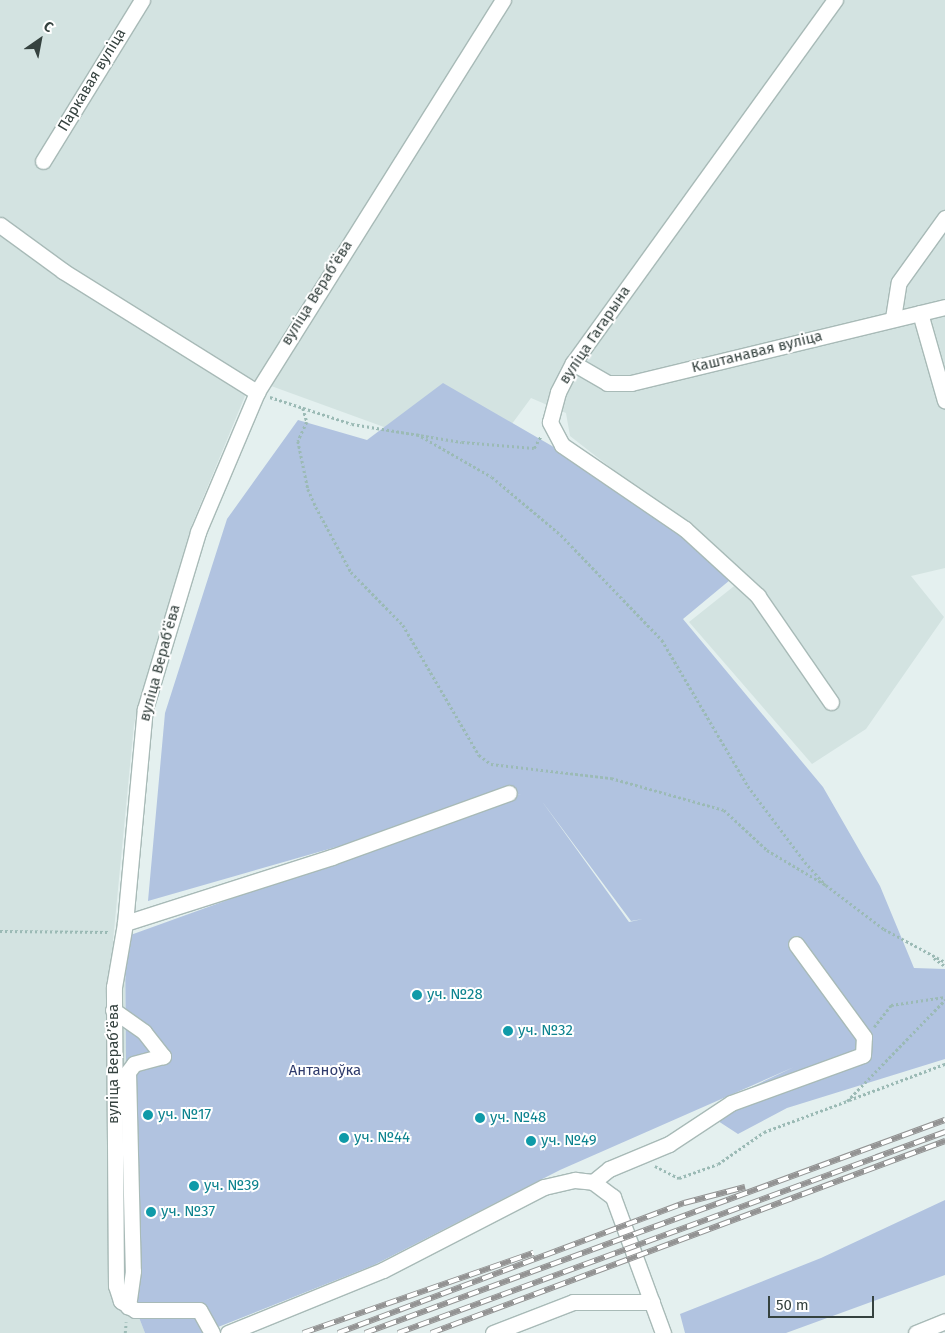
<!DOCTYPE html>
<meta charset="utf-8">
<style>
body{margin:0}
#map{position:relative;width:945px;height:1333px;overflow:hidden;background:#e4f0ef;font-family:"Fira Sans",sans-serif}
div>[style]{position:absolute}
.residential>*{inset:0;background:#d3e3e1}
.green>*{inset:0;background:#b1c3e0}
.path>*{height:2.5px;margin-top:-1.25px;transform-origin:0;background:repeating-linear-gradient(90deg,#9bbab5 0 2.5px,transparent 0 5px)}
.roads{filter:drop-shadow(1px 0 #a8bab7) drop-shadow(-1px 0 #a8bab7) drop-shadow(0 1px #a8bab7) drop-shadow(0 -1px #a8bab7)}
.minor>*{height:15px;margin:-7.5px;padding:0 7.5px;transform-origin:7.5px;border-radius:7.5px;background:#fff}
.rail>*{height:5.5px;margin-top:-2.75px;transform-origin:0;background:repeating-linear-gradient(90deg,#fff 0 11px,#939393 0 22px);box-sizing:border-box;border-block:1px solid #939393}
.dots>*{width:14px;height:14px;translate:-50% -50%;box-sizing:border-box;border:2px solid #fff;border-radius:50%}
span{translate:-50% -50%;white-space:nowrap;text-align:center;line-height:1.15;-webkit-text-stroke:4px #fff;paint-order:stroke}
.street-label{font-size:15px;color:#35423f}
.culture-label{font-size:15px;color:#0d838f}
.left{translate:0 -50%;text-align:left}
.park-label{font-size:15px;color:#2f3b6c}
.north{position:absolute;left:15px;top:15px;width:50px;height:50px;-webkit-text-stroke:4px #fff;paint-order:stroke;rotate:33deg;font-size:14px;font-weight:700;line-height:20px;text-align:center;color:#35423f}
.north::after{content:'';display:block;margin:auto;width:18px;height:22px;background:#35423f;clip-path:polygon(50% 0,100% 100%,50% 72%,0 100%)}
.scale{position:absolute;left:768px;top:1296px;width:106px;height:22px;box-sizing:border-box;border:2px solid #35423f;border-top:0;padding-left:6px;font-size:15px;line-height:18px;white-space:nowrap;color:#35423f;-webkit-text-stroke:4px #fff;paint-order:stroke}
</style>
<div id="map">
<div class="residential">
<div style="clip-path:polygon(0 0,945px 0,945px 568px,911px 576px,944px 617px,866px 729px,812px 764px,689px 622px,748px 575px,570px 436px,566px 413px,531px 398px,483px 463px,252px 379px,191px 527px,134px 724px,113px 941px,125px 937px,128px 1289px,145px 1333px,0 1333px)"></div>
</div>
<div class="green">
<div style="clip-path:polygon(evenodd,443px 383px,552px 446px,680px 533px,730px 580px,683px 619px,823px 787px,880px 886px,914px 968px,945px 969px,945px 1059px,787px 1108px,738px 1134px,718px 1121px,724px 1100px,794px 1067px,560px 1170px,374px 1265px,203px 1333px,145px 1333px,128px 1289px,125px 937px,521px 794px,148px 901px,165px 713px,227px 519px,298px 420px,367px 440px,443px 383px,541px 800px,631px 921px,643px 919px,629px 922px,541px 800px)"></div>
<div style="clip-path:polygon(945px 1200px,945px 1275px,786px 1333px,685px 1333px,680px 1314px,821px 1258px)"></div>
</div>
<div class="path">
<div style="left:270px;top:397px;width:86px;rotate:18.2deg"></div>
<div style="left:352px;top:424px;width:111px;rotate:9.3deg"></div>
<div style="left:462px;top:442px;width:72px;rotate:4.8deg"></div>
<div style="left:534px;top:448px;width:14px;rotate:-60deg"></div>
<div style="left:303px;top:408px;width:15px;rotate:74deg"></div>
<div style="left:307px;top:422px;width:21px;rotate:115deg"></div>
<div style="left:298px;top:441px;width:49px;rotate:78.2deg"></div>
<div style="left:308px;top:489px;width:20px;rotate:66deg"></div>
<div style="left:316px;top:507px;width:74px;rotate:61.7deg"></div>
<div style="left:351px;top:572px;width:74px;rotate:45.5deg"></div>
<div style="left:403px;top:625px;width:151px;rotate:59.7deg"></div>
<div style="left:479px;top:755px;width:15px;rotate:37deg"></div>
<div style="left:491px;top:764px;width:121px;rotate:6.7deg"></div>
<div style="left:611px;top:778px;width:117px;rotate:15.8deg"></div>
<div style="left:724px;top:810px;width:59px;rotate:42.9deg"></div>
<div style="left:767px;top:850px;width:69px;rotate:30.7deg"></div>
<div style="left:417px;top:434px;width:86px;rotate:29.8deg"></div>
<div style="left:492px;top:477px;width:90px;rotate:40deg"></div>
<div style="left:561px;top:535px;width:146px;rotate:46.1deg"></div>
<div style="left:662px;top:640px;width:169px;rotate:59.5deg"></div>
<div style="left:748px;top:786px;width:95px;rotate:53.1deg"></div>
<div style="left:805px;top:862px;width:31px;rotate:48deg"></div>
<div style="left:826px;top:885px;width:73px;rotate:37.2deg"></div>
<div style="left:884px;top:929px;width:69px;rotate:28.4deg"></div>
<div style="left:0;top:931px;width:108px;rotate:0.5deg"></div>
<div style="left:934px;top:958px;width:14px;rotate:36deg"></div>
<div style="left:874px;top:1027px;width:28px;rotate:-52deg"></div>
<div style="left:891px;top:1005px;width:55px;rotate:-8.4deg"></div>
<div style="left:849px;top:1100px;width:103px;rotate:-20.6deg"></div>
<div style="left:655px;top:1166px;width:27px;rotate:27deg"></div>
<div style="left:679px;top:1178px;width:41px;rotate:-19.7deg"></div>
<div style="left:718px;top:1164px;width:56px;rotate:-34.8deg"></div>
<div style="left:764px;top:1132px;width:89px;rotate:-20.5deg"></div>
<div style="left:847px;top:1101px;width:141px;rotate:-45.9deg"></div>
<div style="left:125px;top:1333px;width:11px;rotate:-85deg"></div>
</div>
<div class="roads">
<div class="minor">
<div style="left:43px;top:161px;width:189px;rotate:-58.4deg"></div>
<div style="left:0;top:225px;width:78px;rotate:36.1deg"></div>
<div style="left:63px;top:271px;width:229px;rotate:32deg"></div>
<div style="left:920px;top:313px;width:91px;rotate:74.1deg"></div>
<div style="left:893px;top:318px;width:36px;rotate:-81deg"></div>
<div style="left:899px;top:282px;width:79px;rotate:-54.3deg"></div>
<div style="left:573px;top:363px;width:39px;rotate:30deg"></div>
<div style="left:607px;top:383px;width:24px"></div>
<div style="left:631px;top:383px;width:323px;rotate:-13.6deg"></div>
<div style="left:831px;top:702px;width:129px;rotate:-124.6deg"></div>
<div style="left:758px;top:596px;width:99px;rotate:-137.5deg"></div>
<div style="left:685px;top:529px;width:149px;rotate:-145.7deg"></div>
<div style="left:562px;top:445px;width:26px;rotate:-118deg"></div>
<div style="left:550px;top:422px;width:31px;rotate:-75deg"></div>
<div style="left:558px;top:392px;width:33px;rotate:-63deg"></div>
<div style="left:573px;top:363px;width:448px;rotate:-54.2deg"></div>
<div style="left:125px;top:923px;width:217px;rotate:-17.7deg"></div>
<div style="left:332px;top:857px;width:188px;rotate:-19.9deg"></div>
<div style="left:113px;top:1010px;width:38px;rotate:35deg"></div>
<div style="left:144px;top:1032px;width:31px;rotate:52deg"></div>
<div style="left:163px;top:1056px;width:30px;rotate:165deg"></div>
<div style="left:134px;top:1064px;width:10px;rotate:127deg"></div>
<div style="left:128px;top:1072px;width:199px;rotate:88.6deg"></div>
<div style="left:133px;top:1271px;width:36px;rotate:98deg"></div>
<div style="left:593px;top:1182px;width:21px;rotate:-39deg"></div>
<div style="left:609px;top:1169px;width:65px;rotate:-22.6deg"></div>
<div style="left:669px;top:1144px;width:74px;rotate:-33.5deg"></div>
<div style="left:731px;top:1103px;width:140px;rotate:-20deg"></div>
<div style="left:863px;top:1055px;width:18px;rotate:-87deg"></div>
<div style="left:864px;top:1037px;width:115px;rotate:-126.2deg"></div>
<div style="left:212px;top:1333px;width:26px;rotate:-119deg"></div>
<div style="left:199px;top:1310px;width:64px;rotate:180deg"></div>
<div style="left:135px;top:1310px;width:17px;rotate:-147deg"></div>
<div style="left:121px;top:1301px;width:16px;rotate:-108deg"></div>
<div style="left:116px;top:1286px;width:299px;rotate:-90.4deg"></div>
<div style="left:114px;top:987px;width:65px;rotate:-80.2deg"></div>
<div style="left:125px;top:923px;width:215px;rotate:-84.7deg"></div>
<div style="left:145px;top:709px;width:185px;rotate:-73.3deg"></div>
<div style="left:198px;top:532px;width:152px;rotate:-67.1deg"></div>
<div style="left:257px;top:392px;width:463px;rotate:-57.9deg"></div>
<div style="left:228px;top:1333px;width:167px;rotate:-22.1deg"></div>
<div style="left:383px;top:1270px;width:181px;rotate:-27.3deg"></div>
<div style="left:544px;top:1187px;width:32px;rotate:-13deg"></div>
<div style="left:575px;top:1180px;width:18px;rotate:6deg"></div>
<div style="left:593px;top:1182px;width:25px;rotate:37deg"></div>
<div style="left:613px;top:1197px;width:145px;rotate:69.8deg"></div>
<div style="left:493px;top:1333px;width:86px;rotate:-21.2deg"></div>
<div style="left:573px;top:1302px;width:79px"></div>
<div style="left:916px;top:1333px;width:31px;rotate:-22deg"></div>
</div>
</div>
<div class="rail">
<div style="left:303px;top:1333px;width:244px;rotate:-19.2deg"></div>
<div style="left:338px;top:1333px;width:370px;rotate:-20.6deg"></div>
<div style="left:684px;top:1203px;width:63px;rotate:-14.7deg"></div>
<div style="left:365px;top:1333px;width:618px;rotate:-20.17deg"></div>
<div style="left:398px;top:1333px;width:583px;rotate:-20.18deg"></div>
<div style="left:431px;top:1333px;width:549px;rotate:-20.48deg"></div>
</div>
<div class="dots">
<div style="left:417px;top:995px;background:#0f9aa8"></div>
<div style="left:508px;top:1031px;background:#0f9aa8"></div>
<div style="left:148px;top:1115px;background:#0f9aa8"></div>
<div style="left:480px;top:1118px;background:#0f9aa8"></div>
<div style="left:344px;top:1138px;background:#0f9aa8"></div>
<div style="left:531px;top:1141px;background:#0f9aa8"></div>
<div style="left:194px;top:1186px;background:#0f9aa8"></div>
<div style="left:151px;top:1212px;background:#0f9aa8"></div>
</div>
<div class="street-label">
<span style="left:92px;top:80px;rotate:-59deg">Паркавая вуліца</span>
<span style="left:317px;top:293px;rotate:-58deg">вуліца Верабʼёва</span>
<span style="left:595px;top:335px;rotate:-56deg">вуліца Гагарына</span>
<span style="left:757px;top:352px;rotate:-14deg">Каштанавая вуліца</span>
<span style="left:160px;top:663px;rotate:-75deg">вуліца Верабʼёва</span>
<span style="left:114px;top:1064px;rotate:-90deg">вуліца Верабʼёва</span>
</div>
<div class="culture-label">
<span class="left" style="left:427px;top:995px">уч. №28</span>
<span class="left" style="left:518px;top:1031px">уч. №32</span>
<span class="left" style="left:158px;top:1115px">уч. №17</span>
<span class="left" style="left:490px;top:1118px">уч. №48</span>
<span class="left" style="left:354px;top:1138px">уч. №44</span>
<span class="left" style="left:541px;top:1141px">уч. №49</span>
<span class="left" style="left:204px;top:1186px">уч. №39</span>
<span class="left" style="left:161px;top:1212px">уч. №37</span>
</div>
<div class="park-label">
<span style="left:325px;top:1071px">Антаноўка</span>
</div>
<div class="north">С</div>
<div class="scale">50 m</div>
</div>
